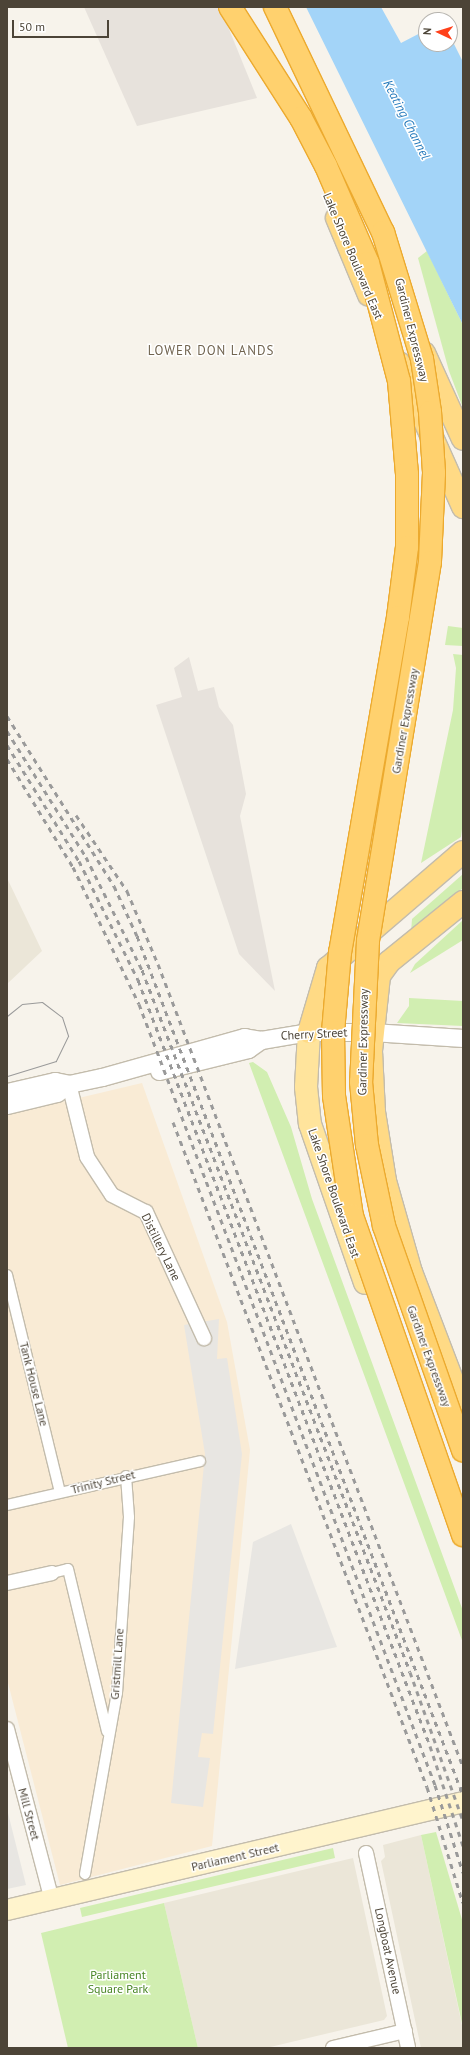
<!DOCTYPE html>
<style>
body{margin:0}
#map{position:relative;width:470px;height:2055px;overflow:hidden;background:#f7f3eb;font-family:"PT Sans",sans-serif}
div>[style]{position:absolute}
.residential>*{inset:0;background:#ebe6d8}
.commercial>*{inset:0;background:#f9ebd5}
.industrial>*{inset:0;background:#e7e2dc}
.green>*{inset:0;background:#d1eeb1}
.parking>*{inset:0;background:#e8e6e2}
.water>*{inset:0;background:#a3d4f8}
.roads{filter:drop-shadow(1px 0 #c3bcac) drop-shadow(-1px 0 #c3bcac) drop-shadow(0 1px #c3bcac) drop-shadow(0 -1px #c3bcac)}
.pedestrian>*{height:10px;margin:-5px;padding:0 5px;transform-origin:5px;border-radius:5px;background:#fff}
.minor>*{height:14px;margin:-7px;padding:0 7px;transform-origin:7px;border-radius:7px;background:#fff}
.tertiary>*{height:17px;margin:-8.5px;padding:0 8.5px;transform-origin:8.5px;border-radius:8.5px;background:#fff}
.secondary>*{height:20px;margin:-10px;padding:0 10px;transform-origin:10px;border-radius:10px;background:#fff4cd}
.primary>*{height:22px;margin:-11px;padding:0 11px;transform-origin:11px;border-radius:11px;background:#ffe49c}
.trunk>*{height:22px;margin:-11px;padding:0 11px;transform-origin:11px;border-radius:11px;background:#ffda85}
.tram>*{height:1px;margin:-0.5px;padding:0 0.5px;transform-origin:0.5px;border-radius:0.5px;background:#9a9a9a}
.rail>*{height:3px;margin-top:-1.5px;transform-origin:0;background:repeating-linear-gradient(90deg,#9a9a9a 0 5px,transparent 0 10px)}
.bridges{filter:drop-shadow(1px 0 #ecaa2f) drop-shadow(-1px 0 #ecaa2f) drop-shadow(0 1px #ecaa2f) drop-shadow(0 -1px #ecaa2f)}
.motorway-bridge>*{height:22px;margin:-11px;padding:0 11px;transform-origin:11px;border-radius:11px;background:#ffd16e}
span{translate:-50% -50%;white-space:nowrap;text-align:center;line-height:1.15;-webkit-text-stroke:3px #fff;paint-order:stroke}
.street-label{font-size:12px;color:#4c4437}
.park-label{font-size:12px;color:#478523}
.water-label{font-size:13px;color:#2379bb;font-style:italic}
.neighbourhood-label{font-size:13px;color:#70634e;letter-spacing:1px}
.frame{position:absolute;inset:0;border:8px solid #4c4437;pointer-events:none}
.north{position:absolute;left:418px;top:12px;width:40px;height:40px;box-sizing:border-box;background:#fff;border:1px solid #b7b4af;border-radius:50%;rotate:274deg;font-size:11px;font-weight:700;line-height:16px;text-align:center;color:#4c4437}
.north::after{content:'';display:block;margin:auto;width:14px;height:18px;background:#ff401a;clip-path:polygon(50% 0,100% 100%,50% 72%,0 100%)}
.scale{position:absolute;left:12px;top:20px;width:97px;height:18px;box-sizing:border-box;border:2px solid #4c4437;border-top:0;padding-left:5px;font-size:12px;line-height:14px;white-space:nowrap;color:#4c4437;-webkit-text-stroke:3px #fff;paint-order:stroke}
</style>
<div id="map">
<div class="residential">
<div style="clip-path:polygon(7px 878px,42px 951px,7px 984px)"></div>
<div style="clip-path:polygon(421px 1835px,463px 2030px,463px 2048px,421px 2048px,381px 1861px,385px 1857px,383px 1845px)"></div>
<div style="clip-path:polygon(353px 1858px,387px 2016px,384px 2020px,266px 2048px,198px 2048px,164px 1903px)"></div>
</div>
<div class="commercial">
<div style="clip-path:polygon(142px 1083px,227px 1322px,250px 1450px,212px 1846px,60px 1885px,7px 1679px,7px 1115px)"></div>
</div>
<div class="industrial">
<div style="clip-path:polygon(84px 7px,220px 7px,257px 98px,137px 126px)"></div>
<div style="clip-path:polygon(189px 657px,198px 691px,214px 687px,219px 707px,233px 725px,246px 794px,240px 816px,275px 991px,239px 954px,156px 705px,182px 697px,174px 668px)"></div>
</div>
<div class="green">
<div style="clip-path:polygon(427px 251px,463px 325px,463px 408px,449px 371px,418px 258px)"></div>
<div style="clip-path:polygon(448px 626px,463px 628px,463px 646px,445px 645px)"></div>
<div style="clip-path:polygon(453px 654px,463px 655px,462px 829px,461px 837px,421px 863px,453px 710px,456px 668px)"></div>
<div style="clip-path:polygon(463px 874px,463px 888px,411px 932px,412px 919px)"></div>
<div style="clip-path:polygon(463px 920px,463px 940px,410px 973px,415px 964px)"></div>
<div style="clip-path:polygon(409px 998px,463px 1001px,463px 1026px,397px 1023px,409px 1006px)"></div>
<div style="clip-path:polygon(253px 1062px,267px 1072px,291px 1127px,312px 1199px,463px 1611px,463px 1643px,249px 1063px)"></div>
<div style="clip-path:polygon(436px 1832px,463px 1923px,463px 2028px,421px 1835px)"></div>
<div style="clip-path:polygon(333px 1848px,335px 1858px,82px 1917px,80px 1908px)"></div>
<div style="clip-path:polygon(164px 1903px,198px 2048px,68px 2048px,41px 1933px)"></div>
</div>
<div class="parking">
<div style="clip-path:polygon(219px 1319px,217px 1359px,227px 1358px,242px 1454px,213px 1734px,202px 1733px,198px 1757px,210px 1758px,203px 1807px,171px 1803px,205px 1454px,184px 1325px)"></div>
<div style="clip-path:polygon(291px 1524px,337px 1647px,235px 1669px,253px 1542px)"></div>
<div style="clip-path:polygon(7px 1809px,26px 1885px,7px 1889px)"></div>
</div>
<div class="water">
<div style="clip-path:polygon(306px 7px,381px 7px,401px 43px,426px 30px,426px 44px,450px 44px,450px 36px,463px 62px,463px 325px)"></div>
</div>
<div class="roads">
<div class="pedestrian">
<div style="left:7px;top:1275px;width:223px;rotate:76.3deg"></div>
<div style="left:7px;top:1505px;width:198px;rotate:-12.8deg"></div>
<div style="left:52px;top:1573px;width:16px;rotate:-14deg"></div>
<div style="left:68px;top:1569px;width:167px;rotate:76.5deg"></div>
<div style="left:85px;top:1874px;width:184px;rotate:-80deg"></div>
<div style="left:117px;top:1693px;width:176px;rotate:-86.1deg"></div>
<div style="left:129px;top:1517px;width:41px;rotate:-94.2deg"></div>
</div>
<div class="minor">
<div style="left:69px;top:1084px;width:75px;rotate:76.1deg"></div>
<div style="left:87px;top:1157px;width:45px;rotate:56.7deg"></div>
<div style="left:112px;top:1195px;width:38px;rotate:27deg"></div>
<div style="left:146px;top:1212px;width:139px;rotate:65.3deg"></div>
<div style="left:7px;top:1583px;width:46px;rotate:-12.5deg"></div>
<div style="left:7px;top:1729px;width:177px;rotate:75.3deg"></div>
<div style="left:366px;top:1853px;width:199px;rotate:77.8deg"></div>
<div style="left:333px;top:2048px;width:74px;rotate:-13.3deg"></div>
</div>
<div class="tertiary">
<div style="left:159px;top:1071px;width:92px;rotate:-13.9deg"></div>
<div style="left:248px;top:1049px;width:16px;rotate:-35deg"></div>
<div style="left:7px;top:1092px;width:49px;rotate:-12.9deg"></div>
<div style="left:55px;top:1081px;width:14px;rotate:12deg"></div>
<div style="left:69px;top:1084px;width:34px;rotate:-12deg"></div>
<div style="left:102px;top:1077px;width:148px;rotate:-15.7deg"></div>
<div style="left:244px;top:1037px;width:17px;rotate:10deg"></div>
<div style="left:261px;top:1040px;width:49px;rotate:-9.5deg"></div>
<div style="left:309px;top:1032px;width:63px"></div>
<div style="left:372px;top:1032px;width:91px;rotate:3.8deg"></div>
<div style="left:7px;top:1105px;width:51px;rotate:-13.5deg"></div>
<div style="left:57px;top:1093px;width:15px;rotate:-37deg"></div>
</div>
<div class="secondary">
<div style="left:7px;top:1910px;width:469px;rotate:-13.3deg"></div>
</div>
<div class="primary">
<div style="left:309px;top:1032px;width:55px;rotate:93.1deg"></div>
<div style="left:306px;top:1087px;width:37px;rotate:84deg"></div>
<div style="left:310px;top:1124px;width:168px;rotate:70.9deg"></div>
</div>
<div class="trunk">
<div style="left:337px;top:218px;width:83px;rotate:67.4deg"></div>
<div style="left:424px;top:353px;width:94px;rotate:65.6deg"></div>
<div style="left:399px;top:363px;width:158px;rotate:66deg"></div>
<div style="left:463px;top:902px;width:95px;rotate:141deg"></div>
<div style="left:389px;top:962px;width:17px;rotate:126deg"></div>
<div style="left:379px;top:976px;width:75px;rotate:96.1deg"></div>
<div style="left:371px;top:1051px;width:61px;rotate:87.2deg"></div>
<div style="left:374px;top:1112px;width:70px;rotate:80.9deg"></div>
<div style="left:385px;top:1181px;width:95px;rotate:74.1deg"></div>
<div style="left:411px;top:1272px;width:146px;rotate:69.1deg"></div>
<div style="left:309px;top:1032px;width:67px;rotate:-73.5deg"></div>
<div style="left:328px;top:968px;width:178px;rotate:-40.7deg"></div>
</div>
</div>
<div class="tram">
<div style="left:7px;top:1016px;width:19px;rotate:-39deg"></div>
<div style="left:22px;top:1004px;width:20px;rotate:-6deg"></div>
<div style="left:42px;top:1002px;width:25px;rotate:37deg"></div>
<div style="left:62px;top:1017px;width:20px;rotate:72deg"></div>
<div style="left:68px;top:1036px;width:28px;rotate:116deg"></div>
<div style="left:56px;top:1061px;width:51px;rotate:163deg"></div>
</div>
<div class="rail">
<div style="left:7px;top:716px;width:201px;rotate:57.8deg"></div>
<div style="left:114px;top:886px;width:55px;rotate:65.3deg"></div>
<div style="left:137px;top:936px;width:919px;rotate:69.22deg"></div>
<div style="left:7px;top:731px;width:149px;rotate:57.9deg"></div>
<div style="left:86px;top:857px;width:126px;rotate:63.6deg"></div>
<div style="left:142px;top:970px;width:751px;rotate:69.1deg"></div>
<div style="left:410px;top:1672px;width:158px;rotate:70.4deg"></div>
<div style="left:7px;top:745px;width:137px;rotate:58.2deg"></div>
<div style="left:79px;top:861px;width:133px;rotate:63.6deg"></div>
<div style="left:138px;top:980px;width:820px;rotate:69.13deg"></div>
<div style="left:430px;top:1746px;width:105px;rotate:71.7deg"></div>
<div style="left:7px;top:759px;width:127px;rotate:58.6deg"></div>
<div style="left:73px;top:867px;width:152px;rotate:64.3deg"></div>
<div style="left:139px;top:1004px;width:835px;rotate:69.24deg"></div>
<div style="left:435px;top:1785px;width:92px;rotate:72.3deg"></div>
<div style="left:76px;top:815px;width:92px;rotate:56.1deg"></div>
<div style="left:127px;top:891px;width:79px;rotate:67deg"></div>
<div style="left:158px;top:964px;width:859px;rotate:69.2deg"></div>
<div style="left:173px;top:1122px;width:712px;rotate:69.1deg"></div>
<div style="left:427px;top:1787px;width:121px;rotate:72.8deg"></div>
</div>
<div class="bridges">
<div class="motorway-bridge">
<div style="left:230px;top:7px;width:132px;rotate:57.4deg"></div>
<div style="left:301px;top:118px;width:54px;rotate:62.5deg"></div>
<div style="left:326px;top:166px;width:106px;rotate:66.6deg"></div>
<div style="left:368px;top:263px;width:122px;rotate:75.3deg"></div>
<div style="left:399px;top:381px;width:93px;rotate:85.1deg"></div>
<div style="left:407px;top:474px;width:73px;rotate:90deg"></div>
<div style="left:407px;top:547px;width:71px;rotate:97.3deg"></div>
<div style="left:398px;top:617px;width:340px;rotate:99.8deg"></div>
<div style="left:340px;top:952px;width:80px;rotate:95deg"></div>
<div style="left:333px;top:1032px;width:64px;rotate:89.1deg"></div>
<div style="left:334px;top:1096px;width:121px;rotate:81.5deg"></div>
<div style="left:352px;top:1216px;width:338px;rotate:70.8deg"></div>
<div style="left:275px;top:7px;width:250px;rotate:64.4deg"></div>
<div style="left:383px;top:232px;width:133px;rotate:72.9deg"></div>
<div style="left:422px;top:359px;width:54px;rotate:81.4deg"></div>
<div style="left:430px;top:412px;width:61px;rotate:86.2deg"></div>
<div style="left:434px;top:473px;width:89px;rotate:92.6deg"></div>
<div style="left:430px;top:562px;width:384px;rotate:99.3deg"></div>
<div style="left:368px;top:941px;width:141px;rotate:92.8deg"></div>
<div style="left:361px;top:1082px;width:63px;rotate:84.6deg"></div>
<div style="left:367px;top:1145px;width:83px;rotate:78.1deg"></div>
<div style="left:384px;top:1226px;width:238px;rotate:70.6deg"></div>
</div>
</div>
<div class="street-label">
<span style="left:353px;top:256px;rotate:67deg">Lake Shore Boulevard East</span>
<span style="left:412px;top:330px;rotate:76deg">Gardiner Expressway</span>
<span style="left:405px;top:721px;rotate:-80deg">Gardiner Expressway</span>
<span style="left:314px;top:1034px;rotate:-3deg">Cherry Street</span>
<span style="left:363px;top:1042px;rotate:-89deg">Gardiner Expressway</span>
<span style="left:334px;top:1193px;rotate:71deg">Lake Shore Boulevard East</span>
<span style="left:161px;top:1247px;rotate:64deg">Distillery Lane</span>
<span style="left:429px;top:1356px;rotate:70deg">Gardiner Expressway</span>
<span style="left:34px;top:1384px;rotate:76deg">Tank House Lane</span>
<span style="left:103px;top:1482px;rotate:-14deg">Trinity Street</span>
<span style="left:117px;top:1664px;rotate:-86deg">Gristmill Lane</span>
<span style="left:29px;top:1814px;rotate:75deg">Mill Street</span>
<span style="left:235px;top:1857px;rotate:-13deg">Parliament Street</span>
<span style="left:388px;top:1951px;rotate:78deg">Longboat Avenue</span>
</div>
<div class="park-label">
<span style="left:118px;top:1982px">Parliament<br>Square Park</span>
</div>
<div class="water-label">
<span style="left:406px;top:120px;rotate:63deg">Keating Channel</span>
</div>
<div class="neighbourhood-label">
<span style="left:211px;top:351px">LOWER DON LANDS</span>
</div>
<div class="frame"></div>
<div class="north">N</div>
<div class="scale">50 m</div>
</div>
